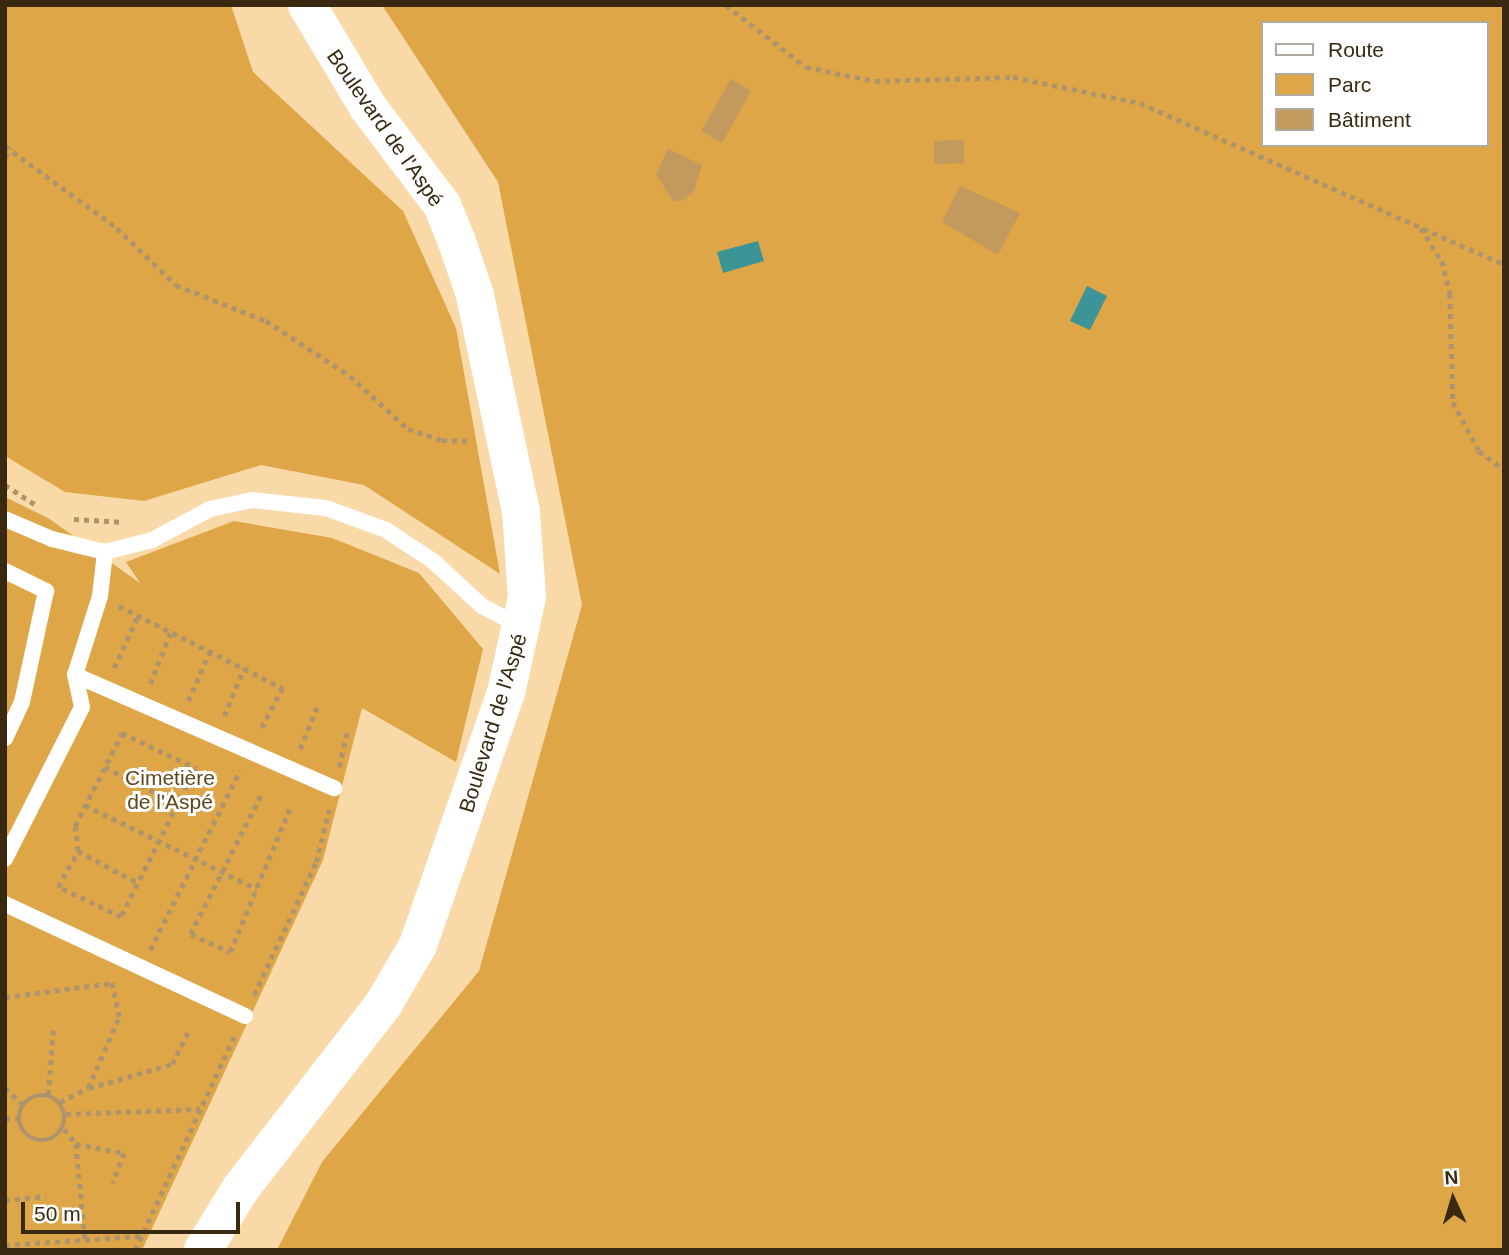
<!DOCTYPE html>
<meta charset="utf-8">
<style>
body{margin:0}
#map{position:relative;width:1509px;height:1255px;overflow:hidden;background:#fad9a8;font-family:Helvetica,sans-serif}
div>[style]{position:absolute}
.green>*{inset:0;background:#dea646}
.water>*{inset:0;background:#3c9497}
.building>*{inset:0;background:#c29a5d}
.path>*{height:4.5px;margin-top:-2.25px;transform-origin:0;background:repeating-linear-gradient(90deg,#ae946c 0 5px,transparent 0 10px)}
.path>.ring{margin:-2.25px;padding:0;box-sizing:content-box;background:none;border:4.5px solid #ae946c;border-radius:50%}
.service>*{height:16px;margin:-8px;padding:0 8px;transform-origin:8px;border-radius:8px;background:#fff}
.secondary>*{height:38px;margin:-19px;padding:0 19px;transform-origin:19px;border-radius:19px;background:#fff}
span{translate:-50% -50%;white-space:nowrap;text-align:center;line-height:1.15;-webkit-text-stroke:6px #fff;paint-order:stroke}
.street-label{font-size:21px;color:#392910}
.park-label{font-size:21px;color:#5f461c}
.frame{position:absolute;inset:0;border:7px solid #392910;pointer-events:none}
.legend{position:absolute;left:1261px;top:21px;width:228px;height:126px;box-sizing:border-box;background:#fff;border:2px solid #b0a99f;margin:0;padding:9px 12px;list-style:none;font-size:21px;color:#392910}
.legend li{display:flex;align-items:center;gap:14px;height:35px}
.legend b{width:35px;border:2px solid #b0a99f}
.north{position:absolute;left:1418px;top:1164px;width:70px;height:70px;-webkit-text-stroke:5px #fff;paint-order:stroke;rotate:356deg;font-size:19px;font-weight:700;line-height:28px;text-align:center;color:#392910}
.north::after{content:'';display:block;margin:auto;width:24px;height:32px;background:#392910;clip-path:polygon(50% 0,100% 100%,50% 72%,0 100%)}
.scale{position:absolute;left:21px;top:1202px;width:219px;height:32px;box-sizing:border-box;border:4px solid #392910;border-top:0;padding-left:9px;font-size:21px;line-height:24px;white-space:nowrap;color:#392910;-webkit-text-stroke:5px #fff;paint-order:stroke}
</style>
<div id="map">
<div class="green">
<div style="clip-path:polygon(5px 5px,231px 5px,253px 72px,403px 211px,456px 328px,500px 574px,364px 485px,261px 465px,144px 501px,65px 492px,5px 456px)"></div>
<div style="clip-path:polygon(evenodd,382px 5px,1504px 5px,1504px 1250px,277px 1250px,322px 1162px,479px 971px,582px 605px,498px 182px,382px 5px,1262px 23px,1486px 23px,1486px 145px,1262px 145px,1262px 23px)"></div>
<div style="clip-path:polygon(5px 497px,48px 518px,140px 583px,126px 562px,234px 521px,332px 538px,419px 573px,483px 649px,456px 762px,362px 708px,323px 860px,142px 1250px,5px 1250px)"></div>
</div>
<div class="water">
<div style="clip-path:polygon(758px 241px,764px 261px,723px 273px,717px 252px)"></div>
<div style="clip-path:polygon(1087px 286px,1107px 296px,1090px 330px,1070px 321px)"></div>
</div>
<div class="building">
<div style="clip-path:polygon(731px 79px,751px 91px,722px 143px,701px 131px)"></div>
<div style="clip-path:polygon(964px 140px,964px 163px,934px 164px,934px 141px)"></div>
<div style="clip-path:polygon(668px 149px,702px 165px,694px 191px,682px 201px,673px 201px,656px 174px)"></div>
<div style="clip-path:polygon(960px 186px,1020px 213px,998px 255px,942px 222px)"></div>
</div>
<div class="path">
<div style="left:726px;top:5px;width:101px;rotate:37.8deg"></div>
<div style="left:806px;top:67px;width:70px;rotate:11.5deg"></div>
<div style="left:875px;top:81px;width:138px;rotate:-1.7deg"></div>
<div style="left:1013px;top:77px;width:130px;rotate:11.6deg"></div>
<div style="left:1140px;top:103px;width:398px;rotate:23.9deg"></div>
<div style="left:5px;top:146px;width:139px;rotate:36.2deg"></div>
<div style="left:117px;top:228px;width:82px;rotate:44deg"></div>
<div style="left:176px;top:285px;width:97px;rotate:21.8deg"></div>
<div style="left:266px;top:321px;width:100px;rotate:33.2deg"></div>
<div style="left:350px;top:376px;width:79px;rotate:42.4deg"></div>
<div style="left:408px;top:429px;width:36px;rotate:18deg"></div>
<div style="left:442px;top:440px;width:30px;rotate:2deg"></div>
<div style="left:5px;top:157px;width:11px;rotate:-56deg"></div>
<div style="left:1421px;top:228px;width:39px;rotate:58deg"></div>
<div style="left:1442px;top:261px;width:34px;rotate:76deg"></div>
<div style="left:1450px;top:294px;width:108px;rotate:88.4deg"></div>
<div style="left:1453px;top:402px;width:55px;rotate:62deg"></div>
<div style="left:1479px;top:451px;width:31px;rotate:37deg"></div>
<div style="left:5px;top:485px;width:40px;rotate:32.9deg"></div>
<div style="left:74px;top:519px;width:50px;rotate:3.4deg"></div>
<div style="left:119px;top:606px;width:183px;rotate:26.6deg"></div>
<div style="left:283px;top:688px;width:49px;rotate:118.1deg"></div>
<div style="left:114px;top:668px;width:58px;rotate:-65.6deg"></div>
<div style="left:150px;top:684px;width:57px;rotate:-68.4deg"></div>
<div style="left:188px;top:701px;width:55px;rotate:-66.3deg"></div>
<div style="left:224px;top:716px;width:52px;rotate:-67.4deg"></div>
<div style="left:122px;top:733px;width:82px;rotate:25.3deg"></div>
<div style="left:196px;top:768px;width:167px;rotate:116.7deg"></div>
<div style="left:121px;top:917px;width:70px;rotate:-154.5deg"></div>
<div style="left:58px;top:887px;width:41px;rotate:-60.9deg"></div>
<div style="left:78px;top:851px;width:25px;rotate:-97deg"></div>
<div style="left:75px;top:826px;width:104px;rotate:-63.2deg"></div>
<div style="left:300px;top:749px;width:45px;rotate:-68deg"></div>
<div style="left:105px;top:767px;width:82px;rotate:26.9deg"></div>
<div style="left:339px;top:767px;width:35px;rotate:-77deg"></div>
<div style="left:261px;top:796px;width:155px;rotate:116.9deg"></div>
<div style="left:191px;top:934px;width:43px;rotate:24.8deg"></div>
<div style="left:230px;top:952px;width:156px;rotate:-67.4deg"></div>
<div style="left:85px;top:805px;width:191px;rotate:26deg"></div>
<div style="left:78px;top:851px;width:68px;rotate:28.1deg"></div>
<div style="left:150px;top:950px;width:201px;rotate:-63.4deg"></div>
<div style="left:254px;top:995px;width:147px;rotate:-65deg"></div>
<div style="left:316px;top:862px;width:54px;rotate:-76deg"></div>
<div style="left:5px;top:997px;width:108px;rotate:-7.5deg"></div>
<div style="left:5px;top:1088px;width:25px;rotate:43deg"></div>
<div style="left:89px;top:1088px;width:86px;rotate:-16.1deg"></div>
<div style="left:172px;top:1064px;width:36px;rotate:-63deg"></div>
<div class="ring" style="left:19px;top:1095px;width:41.5px;height:41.5px"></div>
<div style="left:48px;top:1095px;width:65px;rotate:-85.6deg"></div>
<div style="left:60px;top:1102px;width:31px;rotate:-27deg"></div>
<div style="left:88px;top:1088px;width:77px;rotate:-66.4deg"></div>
<div style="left:119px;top:1017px;width:35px;rotate:-102deg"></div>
<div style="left:66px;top:1114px;width:134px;rotate:-2.1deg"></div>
<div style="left:5px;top:1119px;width:13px;rotate:-4deg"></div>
<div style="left:64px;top:1129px;width:19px;rotate:51deg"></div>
<div style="left:76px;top:1144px;width:96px;rotate:84.6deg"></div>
<div style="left:76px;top:1144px;width:49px;rotate:10.6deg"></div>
<div style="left:124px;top:1153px;width:32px;rotate:110deg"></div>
<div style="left:5px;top:1200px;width:41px;rotate:-5.6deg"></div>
<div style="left:5px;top:1245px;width:136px;rotate:-3.8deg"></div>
<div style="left:135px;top:1250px;width:237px;rotate:-65.1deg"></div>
</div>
<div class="service">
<div style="left:5px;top:519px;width:51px;rotate:23.1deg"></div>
<div style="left:52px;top:539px;width:55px;rotate:13.8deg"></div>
<div style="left:105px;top:552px;width:49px;rotate:-14.3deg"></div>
<div style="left:152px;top:540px;width:66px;rotate:-28.1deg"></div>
<div style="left:210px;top:509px;width:43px;rotate:-12.1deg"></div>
<div style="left:252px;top:500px;width:74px;rotate:6.2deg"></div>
<div style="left:326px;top:508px;width:64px;rotate:20.1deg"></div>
<div style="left:386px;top:530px;width:56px;rotate:33.4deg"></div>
<div style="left:433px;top:561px;width:67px;rotate:42.6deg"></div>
<div style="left:482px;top:606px;width:45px;rotate:27.7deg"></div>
<div style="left:5px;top:571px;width:46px;rotate:26deg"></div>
<div style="left:46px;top:591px;width:114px;rotate:102.2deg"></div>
<div style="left:22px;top:702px;width:40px;rotate:115deg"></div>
<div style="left:75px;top:675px;width:283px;rotate:23.6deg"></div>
<div style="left:5px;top:859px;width:170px;rotate:-63.1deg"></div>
<div style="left:82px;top:707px;width:33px;rotate:-102deg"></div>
<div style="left:75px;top:675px;width:83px;rotate:-72.4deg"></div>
<div style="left:100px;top:596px;width:44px;rotate:-83.5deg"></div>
<div style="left:5px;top:904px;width:265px;rotate:25deg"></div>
</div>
<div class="secondary">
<div style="left:203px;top:1250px;width:73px;rotate:-58.5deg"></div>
<div style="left:241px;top:1188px;width:232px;rotate:-52.2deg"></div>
<div style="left:383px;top:1005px;width:69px;rotate:-59.7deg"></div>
<div style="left:418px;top:945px;width:267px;rotate:-70.8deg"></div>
<div style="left:506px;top:693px;width:98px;rotate:-77.7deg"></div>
<div style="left:527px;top:597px;width:85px;rotate:-94deg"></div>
<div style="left:521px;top:512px;width:222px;rotate:-102deg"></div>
<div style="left:475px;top:295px;width:56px;rotate:-108.8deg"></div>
<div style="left:457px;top:242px;width:40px;rotate:-112deg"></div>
<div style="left:442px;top:205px;width:123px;rotate:-127.1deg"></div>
<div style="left:368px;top:107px;width:119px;rotate:-120.9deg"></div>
</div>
<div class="street-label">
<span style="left:385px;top:128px;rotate:55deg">Boulevard de l'Aspé</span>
<span style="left:493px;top:723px;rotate:-73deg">Boulevard de l'Aspé</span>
</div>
<div class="park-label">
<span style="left:170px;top:790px">Cimetière<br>de l'Aspé</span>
</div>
<div class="frame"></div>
<ul class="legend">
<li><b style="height:9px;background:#fff"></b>Route</li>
<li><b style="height:19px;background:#dea646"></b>Parc</li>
<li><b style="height:19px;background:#c29a5d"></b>Bâtiment</li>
</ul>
<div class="north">N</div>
<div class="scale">50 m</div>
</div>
